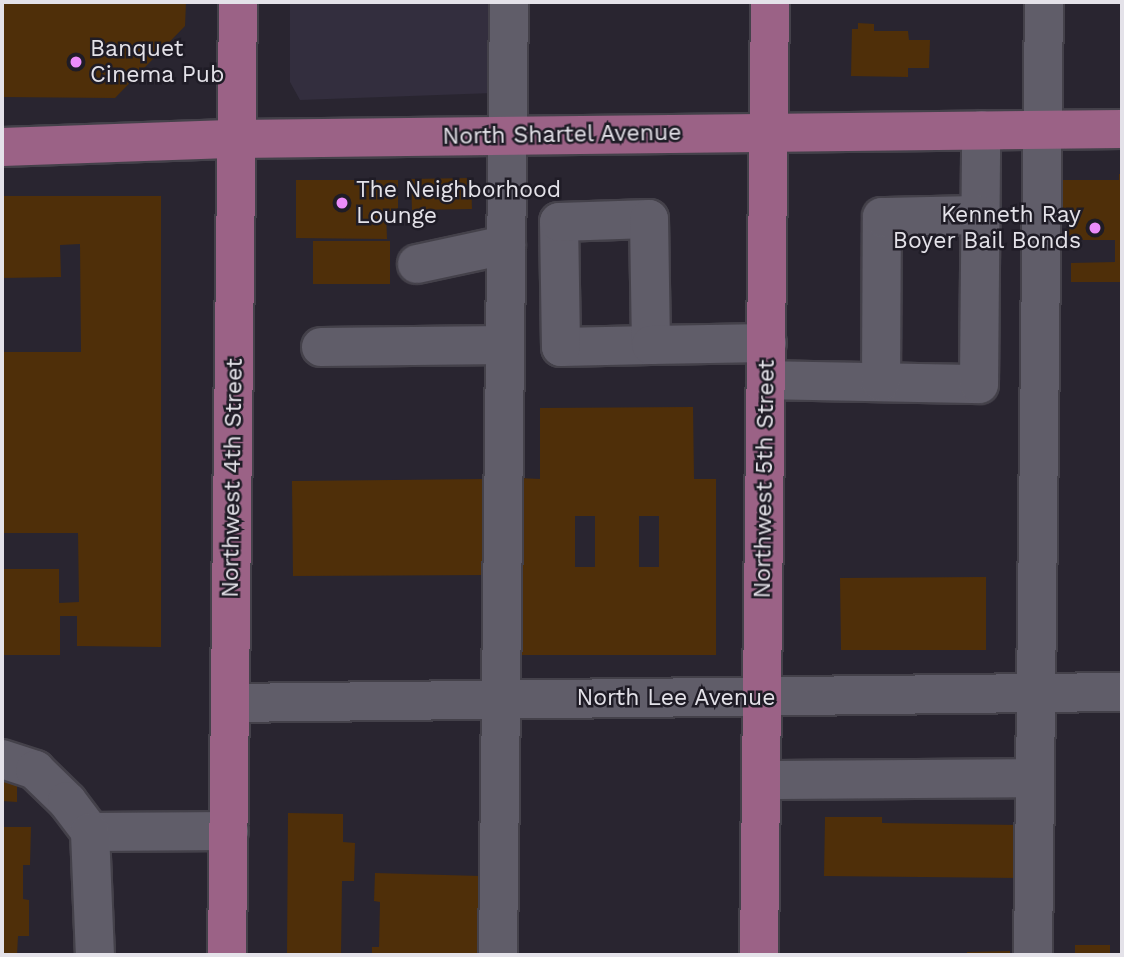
<!DOCTYPE html>
<style>
body{margin:0}
#map{position:relative;width:1124px;height:957px;overflow:hidden;background:#292530;font-family:"Work Sans",sans-serif}
div>[style]{position:absolute}
.built>*{inset:0;background:#332e3e}
.building>*{inset:0;background:#4f2f09}
.roads{filter:drop-shadow(2px 0 #44414a) drop-shadow(-2px 0 #44414a) drop-shadow(0 2px #44414a) drop-shadow(0 -2px #44414a)}
.minor>*{height:38px;margin:-19px;padding:0 19px;transform-origin:19px;border-radius:19px;background:#605d69}
.major>*{height:38px;margin:-19px;padding:0 19px;transform-origin:19px;border-radius:19px;background:#9b6286}
.dots>*{width:19px;height:19px;translate:-50% -50%;box-sizing:border-box;border:4px solid #1f1c26;border-radius:50%}
span{translate:-50% -50%;white-space:nowrap;text-align:center;line-height:1.15;-webkit-text-stroke:5px #1f1c26;paint-order:stroke}
.poi-label{font-size:23px;color:#e4e2e9}
.left{translate:0 -50%;text-align:left}
.right{translate:-100% -50%;text-align:right}
.street-label{font-size:23px;color:#e4e2e9}
.frame{position:absolute;inset:0;border:4px solid #e4e2e9;pointer-events:none}
</style>
<div id="map">
<div class="built">
<div style="clip-path:polygon(290px 2px,494px 2px,493px 93px,300px 100px,290px 82px)"></div>
</div>
<div class="building">
<div style="clip-path:polygon(2px 2px,186px 2px,185px 26px,115px 98px,2px 97px)"></div>
<div style="clip-path:polygon(858px 23px,874px 24px,874px 31px,908px 31px,909px 40px,930px 40px,929px 68px,908px 68px,908px 77px,851px 76px,852px 29px,858px 29px)"></div>
<div style="clip-path:polygon(1119px 174px,1122px 174px,1122px 282px,1071px 282px,1071px 263px,1115px 262px,1115px 240px,1067px 240px,1068px 216px,1057px 216px,1057px 180px,1119px 180px)"></div>
<div style="clip-path:polygon(471px 178px,472px 209px,412px 210px,411px 179px)"></div>
<div style="clip-path:polygon(296px 180px,398px 180px,398px 211px,386px 211px,387px 239px,296px 238px)"></div>
<div style="clip-path:polygon(2px 196px,161px 196px,161px 647px,77px 646px,77px 616px,60px 616px,60px 655px,2px 655px,2px 569px,59px 569px,59px 603px,79px 602px,78px 533px,2px 533px,2px 352px,81px 352px,80px 244px,60px 245px,61px 277px,2px 278px)"></div>
<div style="clip-path:polygon(313px 241px,390px 241px,390px 284px,313px 284px)"></div>
<div style="clip-path:polygon(evenodd,693px 407px,694px 479px,716px 479px,716px 655px,518px 655px,518px 478px,540px 479px,540px 408px,693px 407px,575px 516px,595px 516px,595px 567px,575px 567px,575px 516px,693px 407px,639px 516px,659px 516px,659px 567px,639px 567px,639px 516px)"></div>
<div style="clip-path:polygon(490px 479px,491px 575px,293px 576px,292px 481px)"></div>
<div style="clip-path:polygon(986px 577px,986px 650px,841px 650px,840px 578px)"></div>
<div style="clip-path:polygon(2px 775px,17px 775px,17px 802px,2px 801px)"></div>
<div style="clip-path:polygon(288px 813px,343px 814px,343px 842px,355px 843px,354px 881px,342px 881px,341px 955px,287px 955px)"></div>
<div style="clip-path:polygon(825px 817px,882px 817px,882px 823px,1018px 825px,1018px 878px,824px 876px)"></div>
<div style="clip-path:polygon(2px 827px,31px 827px,30px 865px,23px 865px,23px 899px,29px 900px,29px 936px,18px 936px,17px 955px,2px 955px)"></div>
<div style="clip-path:polygon(375px 873px,480px 876px,479px 935px,490px 935px,489px 955px,372px 955px,372px 947px,379px 947px,380px 902px,374px 901px)"></div>
<div style="clip-path:polygon(1075px 945px,1110px 945px,1110px 955px,1075px 955px)"></div>
<div style="clip-path:polygon(1010px 951px,1010px 955px,967px 955px,967px 952px)"></div>
</div>
<div class="roads">
<div class="minor">
<div style="left:417px;top:264px;width:91px;rotate:-12.1deg"></div>
<div style="left:651px;top:345px;width:90px;rotate:178.7deg"></div>
<div style="left:561px;top:347px;width:125px;rotate:-90.9deg"></div>
<div style="left:559px;top:222px;width:90px;rotate:-1.9deg"></div>
<div style="left:649px;top:219px;width:126px;rotate:89.1deg"></div>
<div style="left:651px;top:345px;width:116px;rotate:-1deg"></div>
<div style="left:321px;top:347px;width:184px;rotate:-0.6deg"></div>
<div style="left:766px;top:380px;width:213px;rotate:1.1deg"></div>
<div style="left:979px;top:384px;width:254px;rotate:-89.5deg"></div>
<div style="left:881px;top:382px;width:165px;rotate:-89.7deg"></div>
<div style="left:882px;top:217px;width:98px;rotate:-1.2deg"></div>
<div style="left:230px;top:703px;width:892px;rotate:-0.71deg"></div>
<div style="left:2px;top:759px;width:35px;rotate:18deg"></div>
<div style="left:35px;top:770px;width:45px;rotate:44.1deg"></div>
<div style="left:67px;top:801px;width:39px;rotate:53deg"></div>
<div style="left:90px;top:832px;width:139px;rotate:-0.4deg"></div>
<div style="left:761px;top:780px;width:274px;rotate:-0.4deg"></div>
<div style="left:90px;top:832px;width:123px;rotate:87.7deg"></div>
<div style="left:498px;top:955px;width:953px;rotate:-89.34deg"></div>
<div style="left:1033px;top:955px;width:953px;rotate:-89.34deg"></div>
</div>
<div class="major">
<div style="left:2px;top:147px;width:234px;rotate:-2deg"></div>
<div style="left:236px;top:139px;width:886px;rotate:-0.65deg"></div>
<div style="left:227px;top:955px;width:953px;rotate:-89.34deg"></div>
<div style="left:759px;top:955px;width:953px;rotate:-89.34deg"></div>
</div>
</div>
<div class="dots">
<div style="left:76px;top:62px;background:#ec8cfa"></div>
<div style="left:342px;top:203px;background:#ec8cfa"></div>
<div style="left:1095px;top:228px;background:#ec8cfa"></div>
</div>
<div class="poi-label">
<span class="left" style="left:90px;top:62px">Banquet<br>Cinema Pub</span>
<span class="left" style="left:356px;top:203px">The Neighborhood<br>Lounge</span>
<span class="right" style="left:1081px;top:228px">Kenneth Ray<br>Boyer Bail Bonds</span>
</div>
<div class="street-label">
<span style="left:562px;top:135px;rotate:-1deg">North Shartel Avenue</span>
<span style="left:233px;top:478px;rotate:-89deg">Northwest 4th Street</span>
<span style="left:765px;top:479px;rotate:-89deg">Northwest 5th Street</span>
<span style="left:676px;top:698px">North Lee Avenue</span>
</div>
<div class="frame"></div>
</div>
